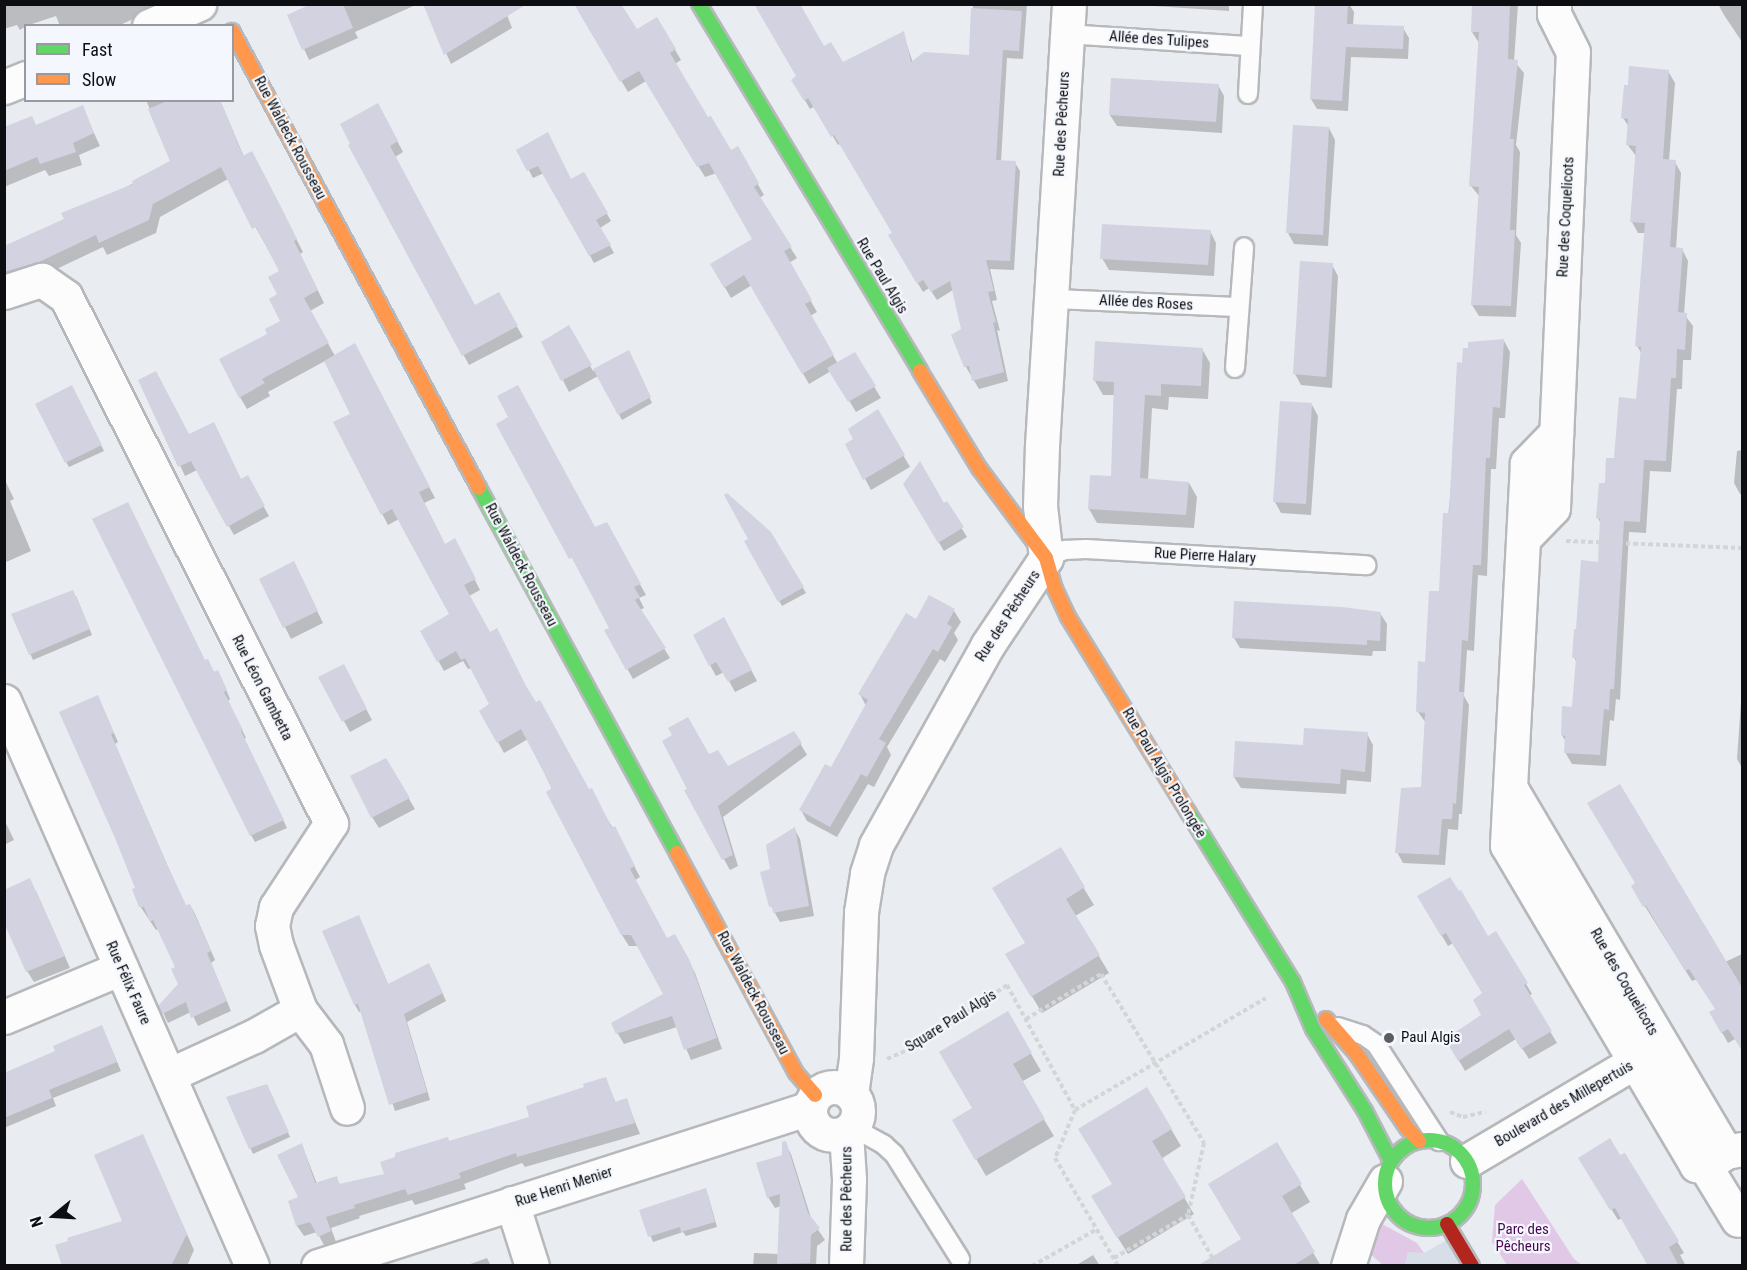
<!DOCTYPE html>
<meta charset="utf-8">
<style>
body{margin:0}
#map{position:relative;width:1747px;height:1270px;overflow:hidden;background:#e9ecf0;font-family:"Roboto Condensed",sans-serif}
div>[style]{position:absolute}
.built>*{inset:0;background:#d8dee8}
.green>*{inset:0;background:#e1c8e6}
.shadow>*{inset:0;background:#0003}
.building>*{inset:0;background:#d2d2e1}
.path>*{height:4px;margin-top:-2px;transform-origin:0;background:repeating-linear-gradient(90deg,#d4d5d6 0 4.5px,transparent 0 7.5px)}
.roads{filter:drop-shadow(2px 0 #b6b8bb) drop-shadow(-2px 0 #b6b8bb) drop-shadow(0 2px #b6b8bb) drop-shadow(0 -2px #b6b8bb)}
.lane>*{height:18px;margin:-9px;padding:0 9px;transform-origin:9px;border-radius:9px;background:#fcfcfd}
.street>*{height:33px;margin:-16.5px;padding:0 16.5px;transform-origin:16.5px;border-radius:16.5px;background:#fcfcfd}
.street>.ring{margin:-16.5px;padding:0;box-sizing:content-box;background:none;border:33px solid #fcfcfd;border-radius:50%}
.fast>*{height:14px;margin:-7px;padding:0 7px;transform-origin:7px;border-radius:7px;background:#63d668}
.fast>.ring{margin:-7px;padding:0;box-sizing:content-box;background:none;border:14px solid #63d668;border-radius:50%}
.slow>*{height:14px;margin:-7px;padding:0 7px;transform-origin:7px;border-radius:7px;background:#ff974d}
.jam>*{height:14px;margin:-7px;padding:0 7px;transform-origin:7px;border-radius:7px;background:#b3261e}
.dots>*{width:16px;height:16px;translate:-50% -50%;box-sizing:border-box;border:3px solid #f4f8fe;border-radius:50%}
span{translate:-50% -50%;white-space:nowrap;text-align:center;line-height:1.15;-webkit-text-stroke:4.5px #f4f8fe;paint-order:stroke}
.street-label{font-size:15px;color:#0d0e11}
.poi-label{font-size:15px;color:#0d0e11}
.left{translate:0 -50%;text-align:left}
.park-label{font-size:15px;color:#4a0750}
.frame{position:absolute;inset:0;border:6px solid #0d0e11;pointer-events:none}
.legend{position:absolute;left:24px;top:24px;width:210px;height:78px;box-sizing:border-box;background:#f4f8fe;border:2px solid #989a9f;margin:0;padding:8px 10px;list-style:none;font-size:18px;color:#0d0e11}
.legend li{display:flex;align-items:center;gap:12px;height:30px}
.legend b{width:30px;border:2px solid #989a9f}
.north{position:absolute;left:24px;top:1186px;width:60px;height:60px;-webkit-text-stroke:4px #f4f8fe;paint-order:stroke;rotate:252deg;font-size:16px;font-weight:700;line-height:24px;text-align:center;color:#0d0e11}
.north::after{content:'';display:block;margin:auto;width:21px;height:27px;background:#0d0e11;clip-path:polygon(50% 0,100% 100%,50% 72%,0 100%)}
</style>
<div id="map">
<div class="built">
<div style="clip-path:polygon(1454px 1236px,1472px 1266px,1405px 1266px,1408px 1251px,1424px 1253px)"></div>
</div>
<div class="green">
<div style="clip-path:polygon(1522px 1179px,1574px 1259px,1582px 1265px,1507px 1265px,1492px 1242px,1495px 1205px)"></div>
<div style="clip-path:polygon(1382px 1224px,1417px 1243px,1424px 1253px,1408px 1252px,1405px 1265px,1383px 1265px,1370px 1254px)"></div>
</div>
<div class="shadow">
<div style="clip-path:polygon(4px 4px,165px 4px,118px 26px,60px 26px,56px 16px,26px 26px,20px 30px,17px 25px,4px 29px)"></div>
<div style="clip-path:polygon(315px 4px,418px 4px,355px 32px,358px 38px,309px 60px,289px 16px)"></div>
<div style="clip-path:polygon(424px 4px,507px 15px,512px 28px,451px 64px)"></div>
<div style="clip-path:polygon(575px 4px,636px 31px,657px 19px,681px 60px,675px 64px,708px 120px,730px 152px,737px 148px,764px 195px,759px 198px,797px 258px,789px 263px,817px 312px,810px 316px,838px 364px,854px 354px,881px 398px,856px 412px,831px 371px,809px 384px,752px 285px,731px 298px,712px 265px,754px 240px,717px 173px,705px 177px,646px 81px,628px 92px)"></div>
<div style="clip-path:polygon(973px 4px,1027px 4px,1023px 59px,1007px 58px,1001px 162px,1015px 163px,1020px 171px,1014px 270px,990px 269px,997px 300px,992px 301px,1000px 331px,997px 330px,1008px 381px,979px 389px,966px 367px,953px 336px,963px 330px,953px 290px,937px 300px,929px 288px,923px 292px,890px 236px,894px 234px,841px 143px,838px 145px,815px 106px,810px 109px,793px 80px,824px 49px,843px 64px,903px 33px,913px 63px,970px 57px)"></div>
<div style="clip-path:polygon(1124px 4px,1229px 4px,1229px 11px)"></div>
<div style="clip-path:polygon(1317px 4px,1349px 4px,1354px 12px,1353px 26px,1403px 28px,1409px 38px,1408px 59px,1351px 57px,1348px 111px,1317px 109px,1311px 99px)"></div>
<div style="clip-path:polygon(1474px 4px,1518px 4px,1514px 61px,1524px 73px,1516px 145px,1520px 152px,1516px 235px,1521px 243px,1516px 317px,1479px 316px,1472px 305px,1480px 197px,1471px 186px,1479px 43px,1472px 32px)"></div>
<div style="clip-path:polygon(1718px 4px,1742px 4px,1742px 42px,1724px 15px)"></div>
<div style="clip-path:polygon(1668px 71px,1675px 83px,1669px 161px,1675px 162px,1681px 173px,1676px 249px,1682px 249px,1688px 261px,1684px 314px,1693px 326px,1691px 360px,1683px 360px,1682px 389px,1677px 389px,1671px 472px,1650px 471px,1646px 533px,1629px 532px,1620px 700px,1616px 699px,1614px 721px,1610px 720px,1606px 766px,1572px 764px,1565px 752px,1566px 742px,1562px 735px,1573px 709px,1577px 663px,1574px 657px,1578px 630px,1599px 563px,1601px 524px,1598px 518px,1606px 485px,1638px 400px,1642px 354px,1637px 346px,1646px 233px,1638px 233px,1632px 222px,1636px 156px,1627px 144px,1629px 127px,1623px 118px)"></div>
<div style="clip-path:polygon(1218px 85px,1224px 96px,1222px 133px,1117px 126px,1110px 115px)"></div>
<div style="clip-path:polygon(146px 100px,220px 100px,244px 157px,258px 165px,303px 252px,300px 254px,324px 303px,310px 311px,335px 356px,360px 356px,435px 498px,424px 503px,445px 545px,460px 551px,480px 590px,469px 596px,489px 634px,620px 839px,640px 877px,635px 880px,667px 940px,681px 946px,695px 973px,722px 1049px,691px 1060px,677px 1027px,624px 1044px,618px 1034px,613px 1024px,666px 995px,638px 946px,629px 946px,622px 935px,528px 739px,504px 753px,481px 711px,491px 704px,472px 668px,468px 669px,463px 661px,444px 671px,422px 632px,451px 615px,399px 519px,388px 525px,335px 423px,352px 414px,325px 361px,268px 392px,270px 396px,247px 409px,240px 397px,269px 334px,282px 322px,281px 272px,228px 179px,160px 217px,156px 233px,107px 255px,103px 247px,46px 274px,4px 287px,4px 247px,66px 220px,172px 162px)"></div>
<div style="clip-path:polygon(82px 107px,100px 146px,79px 155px,82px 165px,49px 176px,45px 170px,4px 187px,4px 129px,36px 127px)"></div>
<div style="clip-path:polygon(384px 116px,403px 152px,395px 157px,475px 307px,498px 294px,523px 337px,469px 365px,350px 146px)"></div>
<div style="clip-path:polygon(1329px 128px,1335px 140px,1328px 246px,1294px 244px,1288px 233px)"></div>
<div style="clip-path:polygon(518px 150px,571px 181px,584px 174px,611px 221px,600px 228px,614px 253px,594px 263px,544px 173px,533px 178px)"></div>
<div style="clip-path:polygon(1210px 231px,1216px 243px,1214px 276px,1109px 270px,1102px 258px)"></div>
<div style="clip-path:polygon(1332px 265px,1338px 276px,1332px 388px,1301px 385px,1295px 374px)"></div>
<div style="clip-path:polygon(568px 327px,593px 371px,628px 352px,652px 403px,622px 420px,598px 376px,569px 392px,543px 342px)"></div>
<div style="clip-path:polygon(1504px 341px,1510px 352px,1505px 418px,1499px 418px,1496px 469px,1491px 469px,1487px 576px,1478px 575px,1474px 651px,1467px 650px,1464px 696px,1469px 705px,1462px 814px,1459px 814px,1458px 830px,1448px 829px,1445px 865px,1403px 863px,1397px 852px,1422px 789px,1426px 723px,1418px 712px,1440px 593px,1464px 364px)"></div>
<div style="clip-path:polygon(1202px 349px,1210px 363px,1208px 399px,1169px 397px,1168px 410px,1152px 408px,1148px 480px,1189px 483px,1197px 497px,1194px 528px,1097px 523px,1089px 509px,1113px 478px,1115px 395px,1103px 395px,1095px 381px)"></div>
<div style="clip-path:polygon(140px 380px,188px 436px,242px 480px,247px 477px,269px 516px,234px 535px,197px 470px,185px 476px)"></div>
<div style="clip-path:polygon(74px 392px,104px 451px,69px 467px,66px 462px)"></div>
<div style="clip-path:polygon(1312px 405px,1318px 416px,1311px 515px,1281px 513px,1275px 502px)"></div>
<div style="clip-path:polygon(878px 412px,910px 467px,871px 490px,847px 445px,855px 440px)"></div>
<div style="clip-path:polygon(510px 418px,594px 529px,606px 524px,646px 595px,639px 598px,644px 608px,640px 610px,670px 658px,633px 679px,606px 631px,611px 628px,498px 424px)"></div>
<div style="clip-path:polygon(1742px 450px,1742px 494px,1740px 494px,1734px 483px,1737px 451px)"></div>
<div style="clip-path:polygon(4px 478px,14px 499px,10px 501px,31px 551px,4px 563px)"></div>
<div style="clip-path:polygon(904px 484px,944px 505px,946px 503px,967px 537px,944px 551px)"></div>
<div style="clip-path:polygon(770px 533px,806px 593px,782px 606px,746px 542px)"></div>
<div style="clip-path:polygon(299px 574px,323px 623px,291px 639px,261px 579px)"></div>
<div style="clip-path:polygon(76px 596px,92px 635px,33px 660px,13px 615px)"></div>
<div style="clip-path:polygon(930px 597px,954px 611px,961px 622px,954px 633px,958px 640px,945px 662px,940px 659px,887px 747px,891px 755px,874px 787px,868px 784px,837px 837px,807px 821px,801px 810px,831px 769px,866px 706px,860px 694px,916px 621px)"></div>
<div style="clip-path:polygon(1342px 608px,1380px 613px,1387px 624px,1386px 651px,1373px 651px,1372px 656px,1240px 648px,1234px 638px)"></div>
<div style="clip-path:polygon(730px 630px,757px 681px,735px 692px,724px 672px,716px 676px,710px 665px)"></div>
<div style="clip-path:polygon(205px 662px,222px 680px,230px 699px,228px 701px,246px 738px,244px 739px,287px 828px,255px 842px,251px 835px)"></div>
<div style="clip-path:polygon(349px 677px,372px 720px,350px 732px,320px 678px)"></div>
<div style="clip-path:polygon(1742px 687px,1742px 768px,1737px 759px)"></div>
<div style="clip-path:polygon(102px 706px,118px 742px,115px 744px,169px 869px,186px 907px,190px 905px,195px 914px,215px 960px,211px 963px,231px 1011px,198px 1026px,191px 1012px,168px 1023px,160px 1006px,180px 984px,177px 968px,159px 929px,156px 930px,140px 906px)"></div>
<div style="clip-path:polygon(794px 733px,807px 755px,723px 817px,738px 866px,730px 870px,686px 791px,689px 789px,674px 736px,727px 768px)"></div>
<div style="clip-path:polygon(1367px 734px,1373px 745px,1371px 782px,1347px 780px,1346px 794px,1241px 788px,1234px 777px,1304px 746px)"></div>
<div style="clip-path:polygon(386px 760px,415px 809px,379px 828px,372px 817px)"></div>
<div style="clip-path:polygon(4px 819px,14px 840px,4px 845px)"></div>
<div style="clip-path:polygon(795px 830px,800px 839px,814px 916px,780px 922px,771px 906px,762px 873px,772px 870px)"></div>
<div style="clip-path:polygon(1060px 849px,1094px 905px,1075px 916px,1109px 973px,1042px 1013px,1007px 955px,1026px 943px)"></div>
<div style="clip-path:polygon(36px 891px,70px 968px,34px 982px,27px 971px)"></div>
<div style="clip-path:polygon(1419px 897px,1488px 938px,1496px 933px,1532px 994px,1529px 996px,1557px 1043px,1529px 1059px,1516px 1039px,1465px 1071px,1447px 1040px,1483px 1015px,1484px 994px,1453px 943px,1448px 946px)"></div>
<div style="clip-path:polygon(1639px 897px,1723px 963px,1742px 954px,1742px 1035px,1728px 1043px,1711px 1013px,1717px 1010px,1697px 979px,1692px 981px)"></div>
<div style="clip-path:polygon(359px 917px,389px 986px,433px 972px,446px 1001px,407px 1022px,430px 1100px,395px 1111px,362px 1011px,359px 1012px,355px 1005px,324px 932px)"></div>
<div style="clip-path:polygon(1007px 1013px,1041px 1071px,1021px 1082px,1054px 1136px,986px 1176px,954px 1121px,973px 1109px)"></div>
<div style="clip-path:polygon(106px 1036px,121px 1071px,53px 1098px,56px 1106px,4px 1128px,4px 1074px)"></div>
<div style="clip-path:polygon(605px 1079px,616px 1103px,626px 1099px,640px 1134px,525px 1167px,522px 1163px,464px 1184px,466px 1189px,415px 1205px,412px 1200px,359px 1216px,360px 1218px,331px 1228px,336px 1242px,325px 1247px,317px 1232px,304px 1236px,297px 1226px,290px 1202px,300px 1197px,302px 1145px,317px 1184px,336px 1178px,340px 1185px,386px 1175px,449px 1143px,531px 1118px)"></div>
<div style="clip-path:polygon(269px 1090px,290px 1137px,253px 1154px,228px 1098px)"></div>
<div style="clip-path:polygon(1171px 1129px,1181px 1146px,1161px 1159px,1194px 1214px,1128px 1254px,1103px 1214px,1114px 1185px,1090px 1146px)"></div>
<div style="clip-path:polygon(143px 1136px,194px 1250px,187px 1266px,63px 1266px,124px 1221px)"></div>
<div style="clip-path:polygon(785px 1143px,791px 1154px,812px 1221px,825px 1240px,817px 1246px,816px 1266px,753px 1266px,754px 1253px,779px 1254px,781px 1206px,775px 1208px,768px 1197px,783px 1156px)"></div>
<div style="clip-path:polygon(1625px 1155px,1684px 1253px,1680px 1255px,1686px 1266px,1650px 1266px,1622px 1218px,1618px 1220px,1580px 1158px)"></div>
<div style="clip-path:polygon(1210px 1185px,1300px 1185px,1310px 1202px,1290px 1214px,1321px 1266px,1230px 1266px,1243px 1240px)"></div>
<div style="clip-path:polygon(708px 1195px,717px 1227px,686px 1236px,683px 1232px,653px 1242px,641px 1211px)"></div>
<div style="clip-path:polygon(1093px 1255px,1100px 1266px,1075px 1266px)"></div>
<div style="clip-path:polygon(487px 1258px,491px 1266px,465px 1266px)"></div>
</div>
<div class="building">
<div style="clip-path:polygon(311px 4px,343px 4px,353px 28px,302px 50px,287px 15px)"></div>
<div style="clip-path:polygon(423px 4px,527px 4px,444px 55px)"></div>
<div style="clip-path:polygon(574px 4px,621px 4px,637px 29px,657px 17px,676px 49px,670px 53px,708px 117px,711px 116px,731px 150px,738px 146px,759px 183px,754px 187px,792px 247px,784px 251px,812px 300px,805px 304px,834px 355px,802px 374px,744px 275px,724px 288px,710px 264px,752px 239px,709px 163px,697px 167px,639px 71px,620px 82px)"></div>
<div style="clip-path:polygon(754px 4px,800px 4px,824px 46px,831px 42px,843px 62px,904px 31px,911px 62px,924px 52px,969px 55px,971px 8px,1022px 11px,1019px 51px,1003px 50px,996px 160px,1016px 161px,1010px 261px,986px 260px,994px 291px,988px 292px,996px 323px,993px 322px,1004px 372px,972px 381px,969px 366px,964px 367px,951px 335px,961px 329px,950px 281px,931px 292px,923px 280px,917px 284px,888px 235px,892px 233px,834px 135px,831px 137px,808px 98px,804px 101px,791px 80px,796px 76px)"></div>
<div style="clip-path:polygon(1315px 4px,1348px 4px,1347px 24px,1404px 26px,1403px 49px,1346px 47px,1342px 101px,1310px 99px)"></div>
<div style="clip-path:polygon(1472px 4px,1510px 4px,1508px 59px,1518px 60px,1510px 139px,1514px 139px,1510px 230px,1515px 230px,1511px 306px,1471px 305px,1479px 187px,1469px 186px,1479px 32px,1471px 32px)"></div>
<div style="clip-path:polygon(1629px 66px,1669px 70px,1663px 159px,1676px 160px,1670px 247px,1683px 248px,1678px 312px,1687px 313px,1685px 350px,1677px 349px,1676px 378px,1671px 378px,1666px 461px,1644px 460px,1640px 522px,1624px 521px,1614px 689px,1610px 689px,1609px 710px,1604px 709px,1600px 755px,1564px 753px,1565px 736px,1561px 735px,1562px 706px,1572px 707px,1576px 658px,1572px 658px,1574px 629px,1576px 629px,1581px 560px,1598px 562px,1600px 519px,1596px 518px,1599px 483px,1605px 483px,1606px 458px,1614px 458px,1619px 397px,1636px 399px,1641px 347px,1635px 346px,1645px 223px,1630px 222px,1636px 146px,1626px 145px,1628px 119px,1621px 118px,1624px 85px,1628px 85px)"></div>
<div style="clip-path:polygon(1111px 78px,1219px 84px,1216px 122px,1109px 115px)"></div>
<div style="clip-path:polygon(169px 100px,220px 100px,243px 156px,252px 151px,280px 205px,297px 239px,294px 241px,318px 290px,304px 298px,329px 343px,262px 379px,265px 383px,239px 398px,219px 359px,267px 334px,265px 329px,280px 321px,269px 299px,277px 294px,268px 277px,279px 271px,256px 227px,252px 229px,221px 167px,153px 204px,149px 220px,99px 243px,96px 235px,39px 262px,4px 272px,4px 246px,64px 219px,61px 213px,133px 184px,132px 181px,170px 161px,148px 109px)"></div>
<div style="clip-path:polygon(378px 103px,398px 141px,390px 146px,475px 305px,499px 292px,518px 326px,462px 356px,348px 145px,350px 144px,340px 124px)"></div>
<div style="clip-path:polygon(83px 105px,94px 133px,73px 143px,76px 152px,40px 164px,37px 157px,4px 171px,4px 127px,32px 116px,36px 125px)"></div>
<div style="clip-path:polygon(1293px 125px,1329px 127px,1323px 235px,1286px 233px)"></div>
<div style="clip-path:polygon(548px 132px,571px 179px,584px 172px,608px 213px,596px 220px,611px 245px,589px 256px,538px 166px,527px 171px,516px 150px)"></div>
<div style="clip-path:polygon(1102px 224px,1211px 230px,1208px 265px,1100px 259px)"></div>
<div style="clip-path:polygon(1300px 261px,1333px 263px,1326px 377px,1293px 374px)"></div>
<div style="clip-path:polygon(569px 325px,592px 365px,561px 381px,541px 342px)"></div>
<div style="clip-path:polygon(1504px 339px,1500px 408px,1493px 407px,1490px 458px,1486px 458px,1481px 565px,1473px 565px,1468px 641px,1462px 640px,1459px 692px,1464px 692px,1456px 804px,1453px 803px,1452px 819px,1442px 819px,1439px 855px,1395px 853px,1401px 788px,1421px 787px,1425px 713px,1416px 712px,1418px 661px,1425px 662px,1429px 591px,1439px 591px,1443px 513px,1449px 513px,1457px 362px,1462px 363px,1463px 348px,1468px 348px,1468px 342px)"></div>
<div style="clip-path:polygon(1095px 341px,1203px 348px,1201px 386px,1161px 384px,1161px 396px,1145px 395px,1140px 478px,1189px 482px,1186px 515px,1088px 509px,1090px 475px,1111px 476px,1114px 382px,1093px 381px)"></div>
<div style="clip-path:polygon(355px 343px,430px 487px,419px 492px,445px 544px,455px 538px,476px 579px,464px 585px,490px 632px,497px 628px,526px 686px,536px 702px,540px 700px,589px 789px,592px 788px,612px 828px,615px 826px,635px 866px,630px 869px,667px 938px,675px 934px,690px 961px,717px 1038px,684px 1050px,672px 1016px,616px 1034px,611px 1023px,663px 994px,631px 935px,621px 935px,546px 792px,552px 788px,521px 729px,497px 743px,479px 711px,489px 704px,465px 658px,461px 660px,456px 651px,437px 662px,420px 631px,449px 614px,392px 509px,381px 515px,333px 422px,350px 414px,324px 361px)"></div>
<div style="clip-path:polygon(629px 350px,651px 397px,618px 415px,593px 369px)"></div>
<div style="clip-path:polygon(855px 352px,876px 386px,848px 402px,827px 368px)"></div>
<div style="clip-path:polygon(156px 371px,189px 434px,214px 422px,241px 479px,248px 475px,265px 506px,227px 527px,191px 461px,178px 467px,138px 380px)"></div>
<div style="clip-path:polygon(72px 385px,102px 445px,65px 463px,35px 404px)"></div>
<div style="clip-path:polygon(518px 385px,595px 527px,607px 522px,641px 584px,634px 587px,640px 597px,635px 600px,666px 648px,626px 670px,604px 630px,609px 628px,572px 558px,569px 559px,496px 424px,508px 417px,497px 396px)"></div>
<div style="clip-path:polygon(1280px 401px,1312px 403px,1306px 504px,1273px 502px)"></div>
<div style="clip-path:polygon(878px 409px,905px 455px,863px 480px,845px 444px,853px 439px,848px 429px)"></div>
<div style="clip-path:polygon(920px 461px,944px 503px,947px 501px,964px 527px,938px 543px,903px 484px)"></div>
<div style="clip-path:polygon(727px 493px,771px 532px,804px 587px,778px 602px,744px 541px,748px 539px,724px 495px)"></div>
<div style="clip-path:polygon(128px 502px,205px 660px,208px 659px,214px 672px,218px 670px,227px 690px,224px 692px,243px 730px,241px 731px,284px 820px,250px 836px,92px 519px)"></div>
<div style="clip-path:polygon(294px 561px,318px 611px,283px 628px,259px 579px)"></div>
<div style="clip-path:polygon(73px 590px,90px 629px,29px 655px,11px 614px)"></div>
<div style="clip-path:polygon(929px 595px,955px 609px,947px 624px,952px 627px,938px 652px,933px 649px,879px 739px,886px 743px,867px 777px,861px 774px,830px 827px,799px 810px,825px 764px,831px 767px,868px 700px,858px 694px,906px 613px,916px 619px)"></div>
<div style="clip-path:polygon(1234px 601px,1342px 607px,1381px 612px,1380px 641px,1367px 640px,1367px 645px,1232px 638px)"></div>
<div style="clip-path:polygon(724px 617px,752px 670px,728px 682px,716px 662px,709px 666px,693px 635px)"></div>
<div style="clip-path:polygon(344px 664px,367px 709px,342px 722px,318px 677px)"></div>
<div style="clip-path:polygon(98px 695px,114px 733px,111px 734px,164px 858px,186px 905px,190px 904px,211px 951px,207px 953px,227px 1001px,191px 1018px,186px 1002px,162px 1014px,158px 1006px,178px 984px,171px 969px,175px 967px,153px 920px,150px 922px,144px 907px,139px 907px,132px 889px,135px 888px,115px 838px,59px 712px)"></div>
<div style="clip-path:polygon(688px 717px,709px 754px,718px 750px,728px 766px,794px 731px,802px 743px,718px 806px,733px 855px,722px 860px,684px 790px,687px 789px,662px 741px,672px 735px,668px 728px)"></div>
<div style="clip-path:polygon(1304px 728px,1368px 732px,1365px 772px,1341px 769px,1340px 784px,1233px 777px,1235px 741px,1303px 745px)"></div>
<div style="clip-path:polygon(386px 758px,410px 798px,371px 818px,350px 776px)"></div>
<div style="clip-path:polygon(1620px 784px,1743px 989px,1743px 1052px,1728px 1029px,1721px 1033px,1709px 1012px,1715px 1009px,1689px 969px,1685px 971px,1646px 906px,1643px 907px,1631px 886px,1635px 883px,1587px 803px)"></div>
<div style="clip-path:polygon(795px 827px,809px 906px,773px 913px,772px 906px,769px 907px,760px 872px,770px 869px,766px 845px)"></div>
<div style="clip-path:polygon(1061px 847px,1085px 887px,1066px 899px,1100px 955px,1031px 997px,1005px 954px,1025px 943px,992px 888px)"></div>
<div style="clip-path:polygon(1450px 877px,1459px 891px,1461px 890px,1488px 936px,1496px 931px,1528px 983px,1524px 985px,1552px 1031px,1521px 1049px,1509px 1029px,1458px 1061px,1445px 1039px,1481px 1015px,1473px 1000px,1482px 993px,1446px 933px,1441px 936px,1417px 896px)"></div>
<div style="clip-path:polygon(30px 878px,65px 956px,26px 972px,4px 923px,4px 890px)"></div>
<div style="clip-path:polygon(359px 915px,388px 984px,429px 963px,443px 993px,404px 1014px,427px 1092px,389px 1105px,358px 1004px,354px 1005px,322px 931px)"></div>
<div style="clip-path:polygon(1008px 1011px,1032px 1053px,1013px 1064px,1045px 1119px,975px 1160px,952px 1120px,972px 1108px,939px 1052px)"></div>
<div style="clip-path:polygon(102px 1025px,117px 1062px,49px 1090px,52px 1098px,4px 1118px,4px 1073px,55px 1051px,53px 1046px)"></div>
<div style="clip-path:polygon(606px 1077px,615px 1102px,627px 1098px,635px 1123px,517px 1157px,516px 1153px,459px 1173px,461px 1178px,408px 1195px,405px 1189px,354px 1205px,355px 1208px,326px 1217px,331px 1231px,318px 1237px,310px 1222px,296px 1226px,288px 1201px,298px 1197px,277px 1155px,302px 1143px,315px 1183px,337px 1176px,339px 1184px,384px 1174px,380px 1162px,395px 1157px,395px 1153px,448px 1137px,449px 1141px,529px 1117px,526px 1106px,584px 1087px,583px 1084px)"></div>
<div style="clip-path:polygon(267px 1084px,289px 1132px,249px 1149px,226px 1097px)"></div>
<div style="clip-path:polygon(1147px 1087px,1172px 1129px,1152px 1141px,1186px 1197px,1117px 1238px,1091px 1196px,1112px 1184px,1078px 1129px)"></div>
<div style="clip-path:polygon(143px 1134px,187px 1234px,171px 1266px,62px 1266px,55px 1245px,68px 1241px,67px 1238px,122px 1221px,94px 1155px)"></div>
<div style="clip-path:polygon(1610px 1138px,1620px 1155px,1625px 1153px,1679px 1241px,1669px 1247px,1679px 1266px,1648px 1266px,1615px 1208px,1610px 1210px,1578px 1158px)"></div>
<div style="clip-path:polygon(786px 1141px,808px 1213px,820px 1228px,811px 1235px,810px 1263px,777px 1264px,780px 1194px,767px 1198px,756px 1163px,782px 1155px,782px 1142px)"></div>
<div style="clip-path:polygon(1277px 1142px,1302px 1184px,1282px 1196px,1315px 1252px,1292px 1266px,1197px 1266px,1241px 1239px,1208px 1184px)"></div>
<div style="clip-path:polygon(706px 1188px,715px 1222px,681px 1232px,680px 1227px,648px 1237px,639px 1210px)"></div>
</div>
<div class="path">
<div style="left:1566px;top:541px;width:176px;rotate:2.3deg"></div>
<div style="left:1026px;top:1019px;width:87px;rotate:-31deg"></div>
<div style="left:1101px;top:974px;width:198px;rotate:58.6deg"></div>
<div style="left:1204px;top:1143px;width:74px;rotate:102.5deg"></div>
<div style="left:887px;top:1059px;width:32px;rotate:-24deg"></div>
<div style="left:916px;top:1046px;width:110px;rotate:-33.8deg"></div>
<div style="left:1007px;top:985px;width:142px;rotate:61.5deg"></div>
<div style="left:1075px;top:1110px;width:52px;rotate:112.6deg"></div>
<div style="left:1055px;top:1158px;width:125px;rotate:59.7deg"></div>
<div style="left:1075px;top:1110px;width:221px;rotate:-30.4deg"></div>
<div style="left:1450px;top:1112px;width:14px;rotate:21deg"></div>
<div style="left:1463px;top:1117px;width:23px;rotate:-13deg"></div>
<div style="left:1114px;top:1258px;width:86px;rotate:-30.2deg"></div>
<div style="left:1188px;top:1215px;width:59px;rotate:60.4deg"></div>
<div style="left:1032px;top:1266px;width:75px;rotate:-29.6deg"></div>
</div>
<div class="roads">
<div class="lane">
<div style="left:1068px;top:34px;width:182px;rotate:3.8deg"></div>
<div style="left:1248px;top:94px;width:90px;rotate:-86.8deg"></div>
<div style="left:1053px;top:299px;width:186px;rotate:2.5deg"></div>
<div style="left:1235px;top:368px;width:121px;rotate:-85.7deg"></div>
<div style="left:1046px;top:558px;width:21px;rotate:-23deg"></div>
<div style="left:1065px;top:550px;width:21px;rotate:-3deg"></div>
<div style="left:1086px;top:549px;width:281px;rotate:3.3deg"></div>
<div style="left:1338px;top:1027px;width:26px;rotate:18deg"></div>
<div style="left:1363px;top:1035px;width:16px;rotate:35deg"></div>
<div style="left:1376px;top:1044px;width:116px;rotate:57deg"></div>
<div style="left:852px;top:1127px;width:37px;rotate:29deg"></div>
<div style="left:884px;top:1145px;width:13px;rotate:42deg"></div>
<div style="left:894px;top:1154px;width:124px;rotate:57.8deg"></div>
</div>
<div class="street">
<div style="left:149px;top:26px;width:55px;rotate:-23.7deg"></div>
<div style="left:4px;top:87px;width:24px;rotate:-22deg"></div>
<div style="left:4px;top:292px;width:40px;rotate:-18deg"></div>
<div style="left:42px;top:280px;width:29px;rotate:35deg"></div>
<div style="left:66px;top:297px;width:589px;rotate:63.26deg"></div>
<div style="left:331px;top:823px;width:100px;rotate:123.2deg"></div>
<div style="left:276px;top:907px;width:19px;rotate:102deg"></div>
<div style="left:272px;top:926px;width:19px;rotate:78deg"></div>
<div style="left:276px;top:945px;width:69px;rotate:69.7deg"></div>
<div style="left:300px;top:1010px;width:53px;rotate:150.5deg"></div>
<div style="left:254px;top:1036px;width:94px;rotate:155.4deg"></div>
<div style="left:1556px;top:433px;width:42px;rotate:134deg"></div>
<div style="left:1527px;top:463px;width:383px;rotate:93deg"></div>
<div style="left:1507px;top:845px;width:372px;rotate:59.4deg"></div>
<div style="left:1696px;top:1165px;width:9px;rotate:6deg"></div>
<div style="left:1705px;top:1166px;width:25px;rotate:-34deg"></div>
<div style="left:1726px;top:1152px;width:16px;rotate:-11deg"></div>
<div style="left:1523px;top:539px;width:43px;rotate:-45.9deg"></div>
<div style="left:1553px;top:508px;width:456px;rotate:-87.5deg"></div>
<div style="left:1573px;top:52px;width:42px;rotate:-116.6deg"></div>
<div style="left:1554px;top:14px;width:10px;rotate:-90deg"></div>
<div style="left:4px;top:701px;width:617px;rotate:66.3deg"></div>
<div style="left:1511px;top:789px;width:422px;rotate:59.4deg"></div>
<div style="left:300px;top:1010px;width:43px;rotate:52.6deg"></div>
<div style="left:326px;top:1044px;width:67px;rotate:71.8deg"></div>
<div style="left:4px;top:1017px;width:127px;rotate:-22.7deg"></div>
<div class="ring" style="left:810px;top:1087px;width:15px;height:15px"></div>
<div style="left:851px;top:1094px;width:36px;rotate:-82deg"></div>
<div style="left:856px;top:1058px;width:146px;rotate:-88deg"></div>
<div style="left:861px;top:912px;width:39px;rotate:-81deg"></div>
<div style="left:867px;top:873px;width:29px;rotate:-72deg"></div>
<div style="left:876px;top:845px;width:228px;rotate:-60.8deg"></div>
<div style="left:987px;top:646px;width:106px;rotate:-56.2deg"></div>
<div style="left:1046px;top:558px;width:52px;rotate:-96.6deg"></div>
<div style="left:1040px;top:506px;width:61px;rotate:-88.1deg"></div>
<div style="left:1042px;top:445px;width:442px;rotate:-86.5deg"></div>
<div style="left:1467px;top:1161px;width:214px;rotate:-30.6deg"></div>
<div style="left:1705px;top:1166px;width:63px;rotate:58.6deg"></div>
<div style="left:512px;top:1203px;width:66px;rotate:72.4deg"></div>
<div style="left:318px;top:1266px;width:517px;rotate:-17.8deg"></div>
<div style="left:846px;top:1266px;width:87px;rotate:-88deg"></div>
<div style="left:849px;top:1179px;width:47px;rotate:-93.7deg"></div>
<div style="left:1348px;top:1266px;width:49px;rotate:-72.3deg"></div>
<div style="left:1363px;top:1219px;width:44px;rotate:-59.9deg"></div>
</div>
<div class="fast">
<div style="left:699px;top:4px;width:428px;rotate:58.9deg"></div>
<div style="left:479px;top:488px;width:415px;rotate:61.5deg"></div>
<div style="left:1188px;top:812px;width:200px;rotate:58.3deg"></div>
<div style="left:1293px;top:982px;width:51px;rotate:66.9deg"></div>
<div style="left:1313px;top:1029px;width:97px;rotate:57.6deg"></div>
<div style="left:1365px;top:1111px;width:56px;rotate:62.5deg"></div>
<div class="ring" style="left:1385px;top:1140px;width:74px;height:74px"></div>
</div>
<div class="slow">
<div style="left:232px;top:31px;width:519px;rotate:61.61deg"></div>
<div style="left:920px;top:371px;width:114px;rotate:58.7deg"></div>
<div style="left:979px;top:468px;width:112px;rotate:53.3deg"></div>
<div style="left:1046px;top:558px;width:32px;rotate:74deg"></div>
<div style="left:1055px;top:589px;width:31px;rotate:65deg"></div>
<div style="left:1068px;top:617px;width:229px;rotate:58.4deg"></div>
<div style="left:677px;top:853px;width:250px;rotate:61.6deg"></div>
<div style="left:796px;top:1073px;width:29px;rotate:49deg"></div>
<div style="left:1326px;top:1019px;width:45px;rotate:48.6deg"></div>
<div style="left:1356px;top:1053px;width:91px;rotate:55.8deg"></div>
<div style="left:1407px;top:1128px;width:18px;rotate:47deg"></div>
</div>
<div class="jam">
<div style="left:1447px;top:1224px;width:49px;rotate:59.2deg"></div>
</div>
</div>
<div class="dots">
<div style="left:1389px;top:1038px;background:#5a5c5f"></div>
</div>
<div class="street-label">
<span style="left:1159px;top:40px;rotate:4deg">Allée des Tulipes</span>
<span style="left:1062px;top:124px;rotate:-87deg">Rue des Pêcheurs</span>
<span style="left:290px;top:138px;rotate:62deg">Rue Waldeck Rousseau</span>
<span style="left:1566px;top:217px;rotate:-87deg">Rue des Coquelicots</span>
<span style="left:882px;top:276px;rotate:59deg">Rue Paul Algis</span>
<span style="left:1146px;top:303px;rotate:3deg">Allée des Roses</span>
<span style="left:1205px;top:556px;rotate:3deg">Rue Pierre Halary</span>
<span style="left:521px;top:565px;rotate:62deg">Rue Waldeck Rousseau</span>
<span style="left:1008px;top:616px;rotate:-57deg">Rue des Pêcheurs</span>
<span style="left:262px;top:688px;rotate:63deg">Rue Léon Gambetta</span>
<span style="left:1164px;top:773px;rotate:59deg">Rue Paul Algis Prolongée</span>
<span style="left:1624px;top:982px;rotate:60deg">Rue des Coquelicots</span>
<span style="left:128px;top:983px;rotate:66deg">Rue Félix Faure</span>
<span style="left:753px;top:993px;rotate:62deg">Rue Waldeck Rousseau</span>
<span style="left:951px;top:1021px;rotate:-32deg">Square Paul Algis</span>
<span style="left:1564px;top:1104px;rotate:-30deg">Boulevard des Millepertuis</span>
<span style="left:564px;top:1187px;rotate:-18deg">Rue Henri Menier</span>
<span style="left:847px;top:1199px;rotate:-90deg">Rue des Pêcheurs</span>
</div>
<div class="poi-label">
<span class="left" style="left:1401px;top:1038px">Paul Algis</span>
</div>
<div class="park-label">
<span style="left:1523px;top:1238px">Parc des<br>Pêcheurs</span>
</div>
<div class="frame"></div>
<ul class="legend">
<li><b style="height:8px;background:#63d668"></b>Fast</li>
<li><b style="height:8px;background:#ff974d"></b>Slow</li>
</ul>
<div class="north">N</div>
</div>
